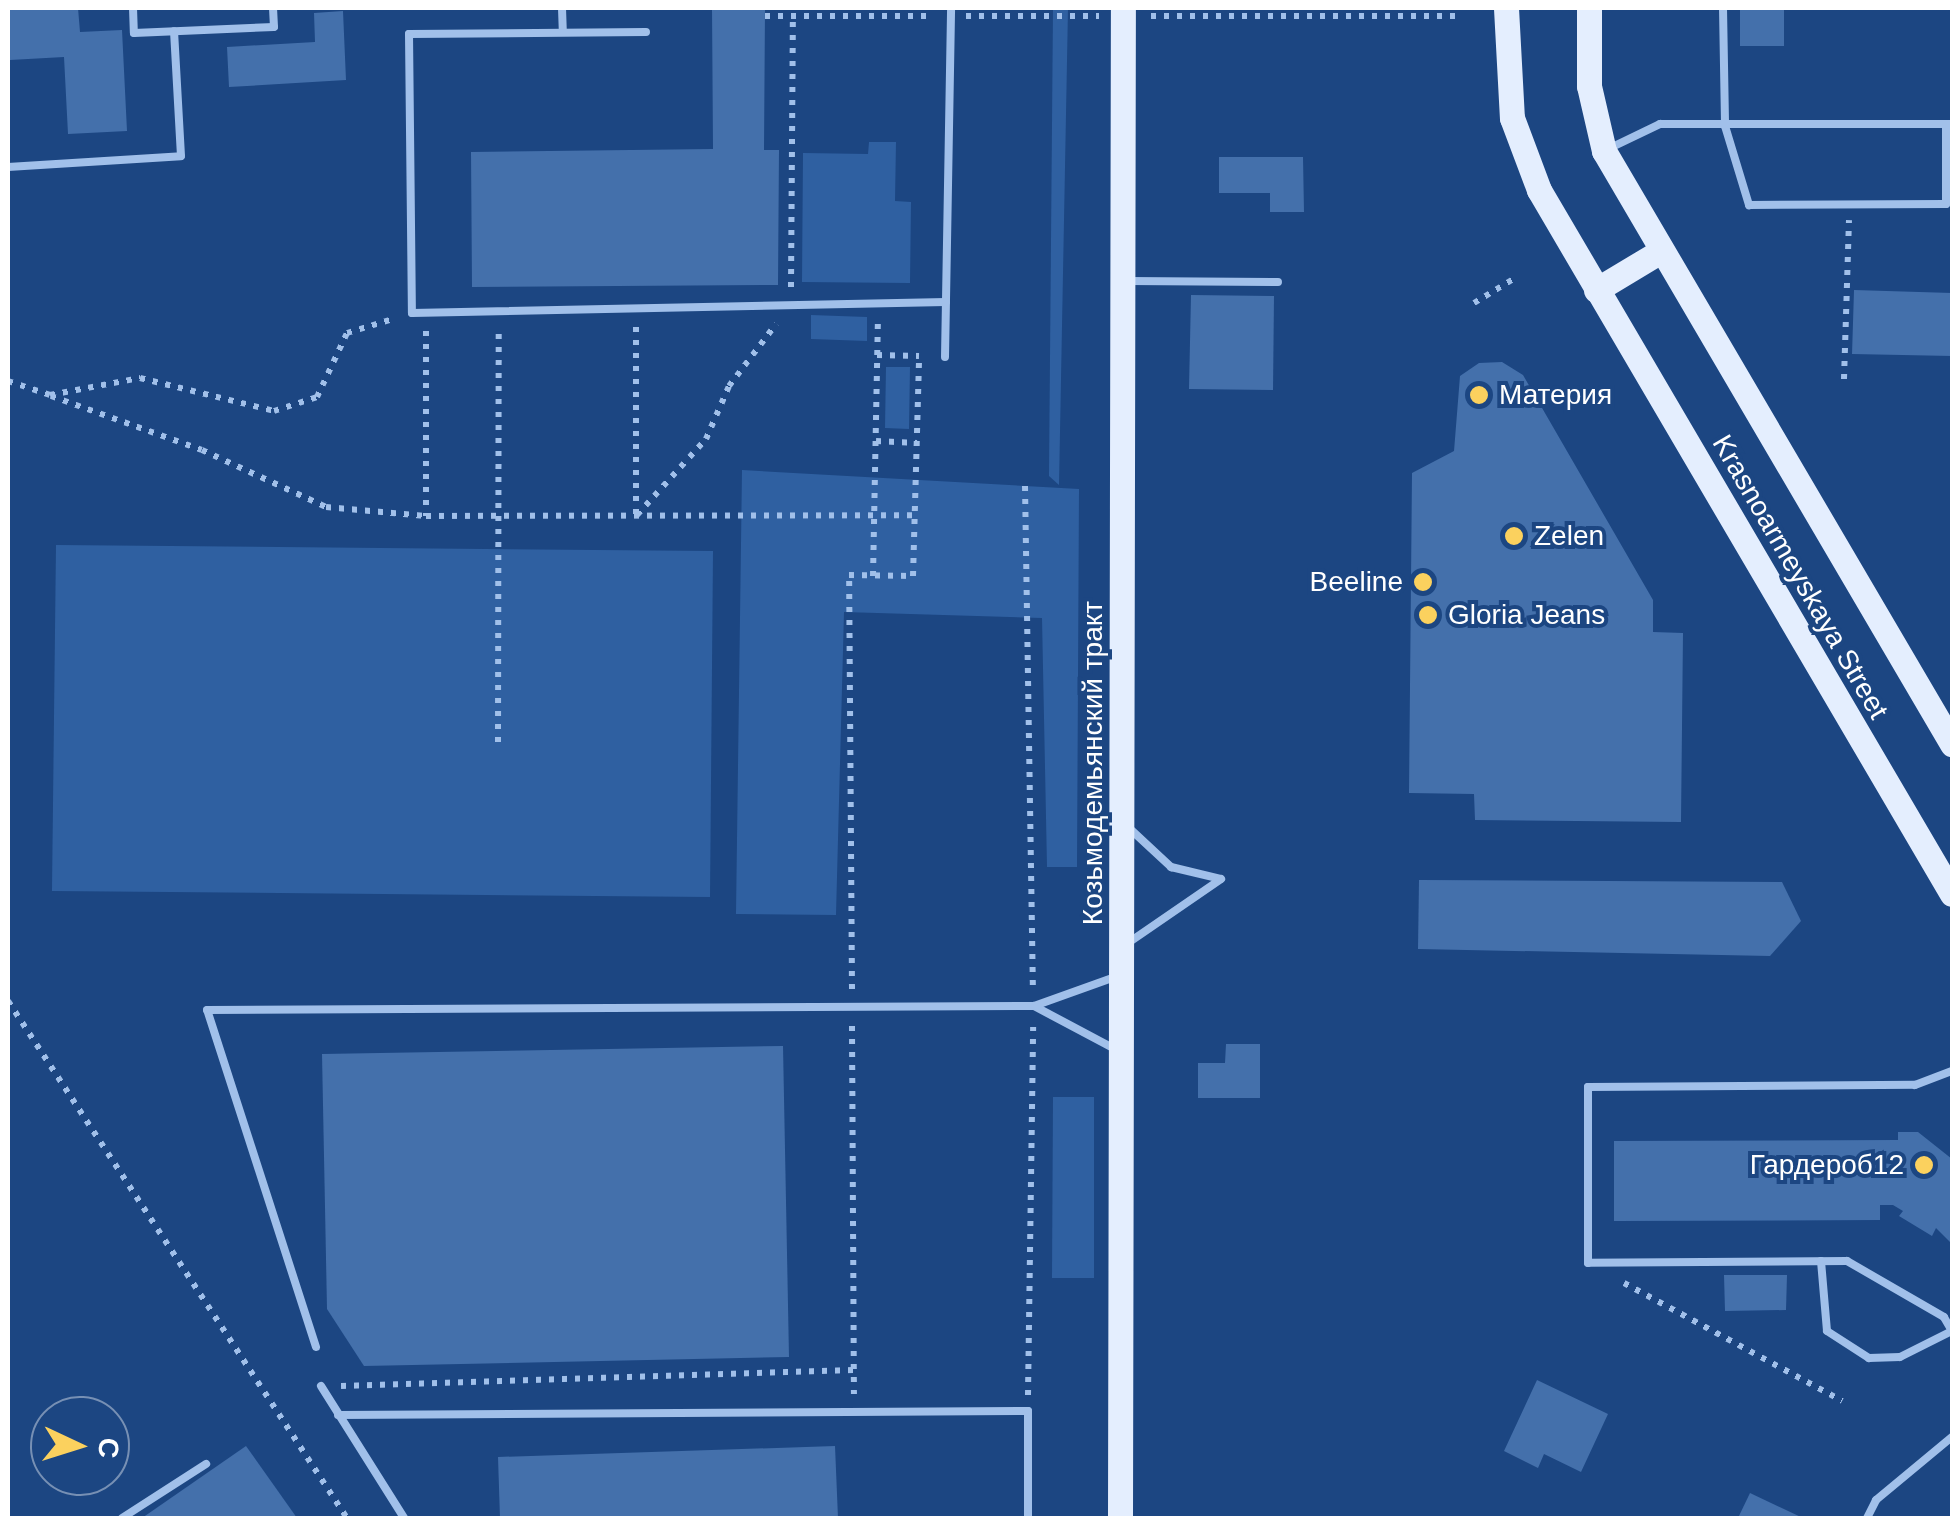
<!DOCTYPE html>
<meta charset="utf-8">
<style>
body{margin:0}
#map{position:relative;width:1960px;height:1526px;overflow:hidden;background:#1c4682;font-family:Arial,sans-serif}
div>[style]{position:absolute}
.green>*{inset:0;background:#2f60a1}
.building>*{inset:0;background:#4470ab}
.path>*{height:6px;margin-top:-3px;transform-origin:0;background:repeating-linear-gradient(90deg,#a1c0ea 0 5px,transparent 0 13px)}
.lane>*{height:8px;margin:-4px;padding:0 4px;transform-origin:4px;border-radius:4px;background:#a1c0ea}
.primary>*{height:25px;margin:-12.5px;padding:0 12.5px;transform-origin:12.5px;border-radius:12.5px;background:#e4eefe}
.dots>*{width:28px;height:28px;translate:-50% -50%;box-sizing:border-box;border:5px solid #1c4682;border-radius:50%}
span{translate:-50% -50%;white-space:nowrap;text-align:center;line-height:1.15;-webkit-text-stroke:8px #1c4682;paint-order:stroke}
.poi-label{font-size:28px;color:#fff}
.left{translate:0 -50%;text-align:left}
.right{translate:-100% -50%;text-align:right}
.street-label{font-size:28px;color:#fff}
.frame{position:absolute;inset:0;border:10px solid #fff;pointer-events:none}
.north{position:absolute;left:30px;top:1396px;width:100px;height:100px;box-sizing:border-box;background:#1c4682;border:2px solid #7790b4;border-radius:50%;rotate:94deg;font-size:28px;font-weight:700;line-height:40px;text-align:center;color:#fff}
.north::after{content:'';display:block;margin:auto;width:35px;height:45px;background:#fbd15e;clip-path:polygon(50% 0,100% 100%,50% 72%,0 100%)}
</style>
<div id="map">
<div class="green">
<div style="clip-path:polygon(1053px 8px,1068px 8px,1059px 485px,1049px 476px)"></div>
<div style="clip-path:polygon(869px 142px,896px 142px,895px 201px,911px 202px,910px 283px,802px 282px,803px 153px,868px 154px)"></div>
<div style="clip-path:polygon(811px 315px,867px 317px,867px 341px,811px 339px)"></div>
<div style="clip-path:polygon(886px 367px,910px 367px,909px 429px,885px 428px)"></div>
<div style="clip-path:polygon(742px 470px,1079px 489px,1077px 867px,1047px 867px,1042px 618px,844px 612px,836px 915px,736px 914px)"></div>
<div style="clip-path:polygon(56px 545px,713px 551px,710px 897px,52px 891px)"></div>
<div style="clip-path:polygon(1053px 1097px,1094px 1097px,1094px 1278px,1052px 1278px)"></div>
</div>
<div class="building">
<div style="clip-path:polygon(8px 8px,78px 8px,80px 32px,122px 30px,127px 131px,68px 134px,64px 57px,10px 60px)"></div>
<div style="clip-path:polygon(712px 8px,765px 8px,764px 150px,779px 150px,778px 285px,472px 287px,471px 152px,713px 149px)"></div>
<div style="clip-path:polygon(1740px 8px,1784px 8px,1784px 46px,1740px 46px)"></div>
<div style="clip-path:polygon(343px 11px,346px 80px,229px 87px,227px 47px,315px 42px,314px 13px)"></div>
<div style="clip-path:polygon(1219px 157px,1303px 157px,1304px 212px,1270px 212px,1270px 193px,1219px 193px)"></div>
<div style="clip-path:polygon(1854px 290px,1952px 293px,1952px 356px,1852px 354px)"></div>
<div style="clip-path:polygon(1191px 295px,1274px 296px,1273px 390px,1189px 389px)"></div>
<div style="clip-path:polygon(1502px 362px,1523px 375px,1653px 600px,1653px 632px,1683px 633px,1681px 822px,1475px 820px,1474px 794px,1409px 793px,1412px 473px,1454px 451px,1460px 376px,1479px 363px)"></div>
<div style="clip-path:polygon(1419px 880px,1782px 882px,1801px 921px,1770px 956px,1418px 949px)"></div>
<div style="clip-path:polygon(1226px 1044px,1260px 1044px,1260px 1098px,1198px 1098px,1198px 1063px,1225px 1063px)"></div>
<div style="clip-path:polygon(783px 1046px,789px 1357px,364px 1366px,327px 1309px,322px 1054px)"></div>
<div style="clip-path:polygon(1898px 1132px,1918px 1132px,1952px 1159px,1952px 1244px,1936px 1228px,1932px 1236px,1899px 1216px,1903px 1211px,1893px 1205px,1880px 1205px,1880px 1220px,1614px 1221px,1614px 1141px,1898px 1140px)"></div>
<div style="clip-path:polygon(1724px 1275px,1787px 1275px,1786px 1310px,1725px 1311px)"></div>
<div style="clip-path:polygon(1537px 1380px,1608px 1414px,1581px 1472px,1544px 1454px,1538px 1468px,1504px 1451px)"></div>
<div style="clip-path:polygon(246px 1446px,297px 1518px,142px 1518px)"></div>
<div style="clip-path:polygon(835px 1446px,838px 1518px,500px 1518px,498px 1457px)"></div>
<div style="clip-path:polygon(1750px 1493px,1803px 1518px,1738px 1518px)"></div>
</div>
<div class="path">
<div style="left:765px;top:16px;width:169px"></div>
<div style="left:966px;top:16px;width:133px"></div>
<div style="left:1151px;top:16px;width:304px"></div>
<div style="left:791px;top:287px;width:271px;rotate:-89.6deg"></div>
<div style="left:1474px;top:303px;width:48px;rotate:-31.4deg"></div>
<div style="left:426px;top:331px;width:185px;rotate:90deg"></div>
<div style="left:426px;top:516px;width:489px;rotate:-0.1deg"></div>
<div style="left:877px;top:355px;width:42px;rotate:1.4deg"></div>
<div style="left:1844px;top:379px;width:159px;rotate:-88.2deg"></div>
<div style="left:8px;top:381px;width:44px;rotate:18.4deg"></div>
<div style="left:50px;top:395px;width:92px;rotate:-10.7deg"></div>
<div style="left:140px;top:378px;width:138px;rotate:13.8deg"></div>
<div style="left:274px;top:411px;width:45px;rotate:-18deg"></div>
<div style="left:317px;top:397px;width:71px;rotate:-64.9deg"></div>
<div style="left:347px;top:333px;width:51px;rotate:-17deg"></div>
<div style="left:51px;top:396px;width:160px;rotate:19.7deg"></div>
<div style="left:202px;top:450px;width:136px;rotate:24.7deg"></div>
<div style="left:326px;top:507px;width:100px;rotate:5.1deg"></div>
<div style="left:876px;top:441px;width:41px;rotate:2.8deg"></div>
<div style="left:1025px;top:486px;width:499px;rotate:89.1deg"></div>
<div style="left:636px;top:514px;width:187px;rotate:-90deg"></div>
<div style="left:637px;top:515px;width:103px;rotate:-47.8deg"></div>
<div style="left:706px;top:439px;width:58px;rotate:-66.5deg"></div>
<div style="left:729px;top:386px;width:78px;rotate:-52.8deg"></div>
<div style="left:873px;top:576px;width:256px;rotate:-88.9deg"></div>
<div style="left:498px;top:742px;width:414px;rotate:-89.9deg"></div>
<div style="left:852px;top:989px;width:414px;rotate:-90.4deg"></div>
<div style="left:849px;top:575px;width:64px;rotate:0.9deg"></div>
<div style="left:913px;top:576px;width:220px;rotate:-88.4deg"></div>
<div style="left:8px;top:1001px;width:618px;rotate:56.75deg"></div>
<div style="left:852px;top:1026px;width:368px;rotate:89.7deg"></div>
<div style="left:1624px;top:1283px;width:248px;rotate:28.4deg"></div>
<div style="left:341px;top:1386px;width:513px;rotate:-1.79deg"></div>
<div style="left:1028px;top:1395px;width:368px;rotate:-89.2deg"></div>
</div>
<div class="lane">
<div style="left:133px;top:8px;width:25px;rotate:88deg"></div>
<div style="left:134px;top:33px;width:140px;rotate:-2.5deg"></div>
<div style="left:274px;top:27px;width:19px;rotate:-93deg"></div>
<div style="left:562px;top:8px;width:24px;rotate:88deg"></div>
<div style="left:1723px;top:8px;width:118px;rotate:89deg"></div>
<div style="left:1725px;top:126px;width:83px;rotate:73.1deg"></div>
<div style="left:1749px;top:205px;width:197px;rotate:-0.3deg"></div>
<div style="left:1946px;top:204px;width:80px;rotate:-90deg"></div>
<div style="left:646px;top:32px;width:237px;rotate:179.5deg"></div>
<div style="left:409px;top:34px;width:279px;rotate:89.4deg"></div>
<div style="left:412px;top:313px;width:534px;rotate:-1.18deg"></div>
<div style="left:1608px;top:149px;width:58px;rotate:-25.7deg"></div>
<div style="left:1660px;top:124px;width:292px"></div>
<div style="left:8px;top:167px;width:173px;rotate:-3.6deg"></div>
<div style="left:181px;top:156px;width:125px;rotate:-93.2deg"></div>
<div style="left:1128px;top:281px;width:150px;rotate:0.4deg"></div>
<div style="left:945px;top:357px;width:349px;rotate:-89deg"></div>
<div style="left:1128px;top:827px;width:59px;rotate:42.9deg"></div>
<div style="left:1171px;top:867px;width:51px;rotate:13.5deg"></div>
<div style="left:1128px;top:943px;width:113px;rotate:-34.5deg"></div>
<div style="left:1034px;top:1006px;width:89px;rotate:28deg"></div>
<div style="left:1821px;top:1261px;width:70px;rotate:85.1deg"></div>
<div style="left:1827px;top:1331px;width:50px;rotate:32.7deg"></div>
<div style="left:1869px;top:1358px;width:31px;rotate:-2deg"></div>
<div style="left:1900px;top:1357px;width:58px;rotate:-26.6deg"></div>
<div style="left:1952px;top:1331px;width:16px;rotate:-120deg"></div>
<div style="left:1944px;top:1317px;width:112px;rotate:-150deg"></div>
<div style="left:1847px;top:1261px;width:259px;rotate:179.6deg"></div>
<div style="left:1588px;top:1263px;width:176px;rotate:-90deg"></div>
<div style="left:1588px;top:1087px;width:327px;rotate:-0.4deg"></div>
<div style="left:1915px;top:1085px;width:40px;rotate:-21deg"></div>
<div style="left:316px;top:1347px;width:354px;rotate:-107.9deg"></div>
<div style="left:207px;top:1010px;width:827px;rotate:-0.28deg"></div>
<div style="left:1034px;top:1006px;width:89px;rotate:-19.7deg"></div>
<div style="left:321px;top:1386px;width:156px;rotate:57.8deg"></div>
<div style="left:338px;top:1415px;width:690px;rotate:-0.33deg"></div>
<div style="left:1028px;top:1411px;width:107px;rotate:90deg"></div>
<div style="left:122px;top:1518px;width:100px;rotate:-32.7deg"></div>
<div style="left:1867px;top:1518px;width:20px;rotate:-63deg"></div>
<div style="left:1876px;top:1500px;width:99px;rotate:-39.7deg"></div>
</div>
<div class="primary">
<div style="left:1506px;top:8px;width:110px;rotate:86.9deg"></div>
<div style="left:1512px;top:118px;width:77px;rotate:69.4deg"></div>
<div style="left:1539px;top:190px;width:816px;rotate:59.6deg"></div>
<div style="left:1589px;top:8px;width:78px;rotate:90deg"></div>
<div style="left:1589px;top:86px;width:67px;rotate:77deg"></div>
<div style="left:1604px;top:151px;width:688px;rotate:59.59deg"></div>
<div style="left:1596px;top:290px;width:76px;rotate:-31deg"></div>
<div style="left:1120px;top:1518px;width:1510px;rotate:-89.89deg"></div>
</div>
<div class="dots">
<div style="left:1479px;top:395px;background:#fbd15e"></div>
<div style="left:1514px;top:536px;background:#fbd15e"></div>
<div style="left:1423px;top:582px;background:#fbd15e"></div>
<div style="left:1428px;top:615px;background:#fbd15e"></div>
<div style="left:1924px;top:1165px;background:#fbd15e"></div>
</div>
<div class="poi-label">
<span class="left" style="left:1499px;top:395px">Материя</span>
<span class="left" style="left:1534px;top:536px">Zelen</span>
<span class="right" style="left:1403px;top:582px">Beeline</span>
<span class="left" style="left:1448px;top:615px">Gloria Jeans</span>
<span class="right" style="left:1904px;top:1165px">Гардероб12</span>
</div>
<div class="street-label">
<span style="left:1800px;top:577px;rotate:60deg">Krasnoarmeyskaya Street</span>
<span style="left:1093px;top:763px;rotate:-90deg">Козьмодемьянский тракт</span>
</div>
<div class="frame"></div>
<div class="north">С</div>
</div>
